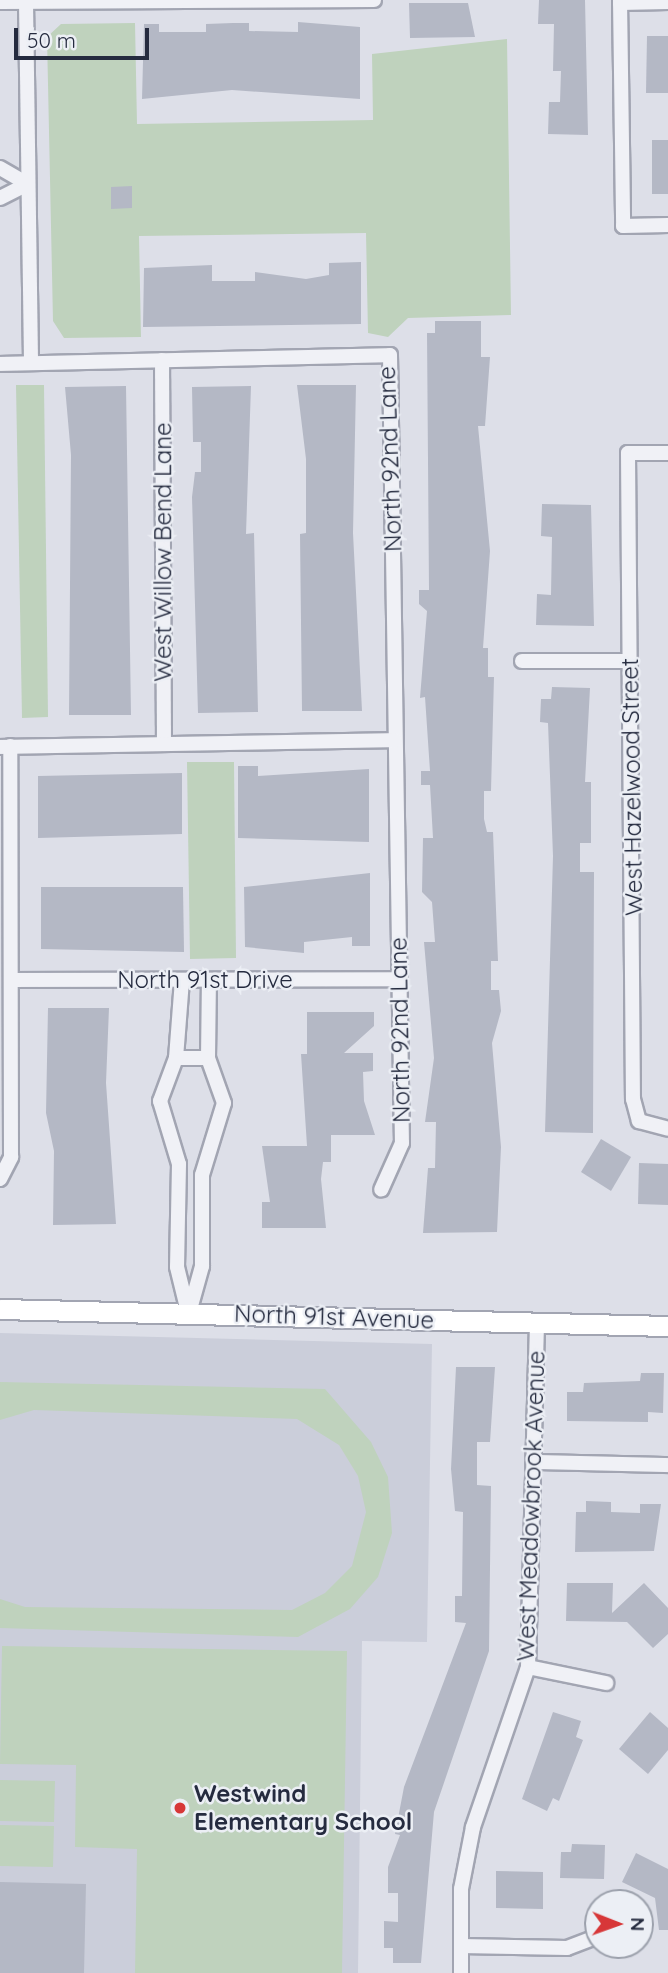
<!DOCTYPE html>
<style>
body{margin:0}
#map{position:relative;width:668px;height:1973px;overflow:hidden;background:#dddfe8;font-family:Quicksand,sans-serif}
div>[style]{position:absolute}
.built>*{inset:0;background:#cbceda}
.green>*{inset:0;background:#bfd2bd}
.building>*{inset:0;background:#b4b8c5}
.roads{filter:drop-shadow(2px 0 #a2a5b2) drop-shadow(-2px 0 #a2a5b2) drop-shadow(0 2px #a2a5b2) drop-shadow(0 -2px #a2a5b2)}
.minor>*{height:14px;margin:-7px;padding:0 7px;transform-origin:7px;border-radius:7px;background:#f0f1f6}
.secondary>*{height:19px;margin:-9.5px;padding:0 9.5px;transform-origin:9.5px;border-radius:9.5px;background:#fff}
.dots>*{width:19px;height:19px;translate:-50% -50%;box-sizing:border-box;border:4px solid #eceff5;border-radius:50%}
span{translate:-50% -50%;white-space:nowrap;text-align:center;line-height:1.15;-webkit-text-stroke:5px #eceff5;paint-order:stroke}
.street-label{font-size:24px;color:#252b3f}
.poi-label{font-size:24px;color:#252b3f;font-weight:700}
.left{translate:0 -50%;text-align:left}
.north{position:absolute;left:584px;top:1889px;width:70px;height:70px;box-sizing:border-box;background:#eceff5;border:2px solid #9ca1ac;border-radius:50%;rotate:91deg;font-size:19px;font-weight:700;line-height:28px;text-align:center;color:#252b3f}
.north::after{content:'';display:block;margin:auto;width:24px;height:32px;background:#d73738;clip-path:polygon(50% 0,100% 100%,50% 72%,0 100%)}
.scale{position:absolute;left:14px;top:28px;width:135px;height:32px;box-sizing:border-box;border:4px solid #252b3f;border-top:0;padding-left:9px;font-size:21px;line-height:24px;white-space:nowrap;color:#252b3f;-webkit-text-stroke:5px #eceff5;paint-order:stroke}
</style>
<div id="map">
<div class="built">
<div style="clip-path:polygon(0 1333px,432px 1344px,427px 1642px,362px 1641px,358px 1973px,0 1973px)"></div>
</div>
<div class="green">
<div style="clip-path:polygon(135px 23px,137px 124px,373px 120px,372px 54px,507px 39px,511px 315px,408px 318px,388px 337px,368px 333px,366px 233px,139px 236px,141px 337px,64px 338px,53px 321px,47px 37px,61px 24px)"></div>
<div style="clip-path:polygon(16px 385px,44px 385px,48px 717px,22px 718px)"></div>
<div style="clip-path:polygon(187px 762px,234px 762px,236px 958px,190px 959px)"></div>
<div style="clip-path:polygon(0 1382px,325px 1389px,371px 1442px,388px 1477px,392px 1533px,378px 1577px,350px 1609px,298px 1637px,0 1628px,0 1599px,25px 1607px,292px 1610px,325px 1593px,352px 1566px,366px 1512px,358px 1476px,339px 1445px,297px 1419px,34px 1410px,0 1420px)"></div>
<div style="clip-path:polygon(2px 1646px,347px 1651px,342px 1973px,135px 1973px,137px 1849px,75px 1847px,76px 1765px,0 1764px)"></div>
<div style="clip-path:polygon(0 1780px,55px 1781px,54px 1822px,0 1821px)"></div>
<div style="clip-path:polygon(0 1825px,54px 1826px,53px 1867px,0 1866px)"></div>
</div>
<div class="building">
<div style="clip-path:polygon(539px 0,585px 0,588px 135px,548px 134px,549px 102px,560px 102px,561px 71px,553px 71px,554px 24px,538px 24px)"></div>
<div style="clip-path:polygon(409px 3px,468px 3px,475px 37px,410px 38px)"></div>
<div style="clip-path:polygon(298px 22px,360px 27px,360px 99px,232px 90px,142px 99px,144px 24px,159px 24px,159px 32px,206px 32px,206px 24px,233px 23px,249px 23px,249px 31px,298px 32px)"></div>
<div style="clip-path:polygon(647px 36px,668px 36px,668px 93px,646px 93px)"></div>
<div style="clip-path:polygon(652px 140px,668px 140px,668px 194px,652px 194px)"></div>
<div style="clip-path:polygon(132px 186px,132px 208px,111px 209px,111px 187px)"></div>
<div style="clip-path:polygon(361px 262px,361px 324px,143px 327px,144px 268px,212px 265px,212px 281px,255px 281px,255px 272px,306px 279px,329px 275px,329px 263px)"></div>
<div style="clip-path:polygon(435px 321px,481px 321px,481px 357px,490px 357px,485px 426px,478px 426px,490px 551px,483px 648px,488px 648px,488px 677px,494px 677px,491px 791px,484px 791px,484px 819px,487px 832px,493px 832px,498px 961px,491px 961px,491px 990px,499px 990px,501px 1011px,492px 1043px,501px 1147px,497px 1232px,423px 1233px,428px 1168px,435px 1168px,436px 1122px,425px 1122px,434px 1058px,424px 942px,435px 942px,432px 902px,422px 892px,423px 838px,433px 838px,430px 785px,421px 785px,421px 771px,430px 771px,425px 697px,420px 698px,427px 611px,419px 604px,419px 590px,429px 590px,427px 333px,435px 333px)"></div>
<div style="clip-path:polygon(297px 385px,356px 385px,353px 533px,362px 711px,302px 711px,300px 534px,306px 533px,306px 459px)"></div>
<div style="clip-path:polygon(126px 386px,131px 715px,69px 715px,71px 455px,65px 387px)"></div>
<div style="clip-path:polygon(251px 386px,246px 534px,254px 533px,258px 712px,198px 713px,192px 497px,195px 472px,201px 472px,201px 442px,193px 442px,192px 387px)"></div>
<div style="clip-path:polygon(542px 504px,591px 505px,594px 626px,536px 625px,537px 594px,551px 595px,552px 537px,541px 536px)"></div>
<div style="clip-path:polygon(552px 687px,590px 688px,585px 782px,591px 782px,591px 843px,580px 843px,580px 872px,594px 872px,593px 1133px,545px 1132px,553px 856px,548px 723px,540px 722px,541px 699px,551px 699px)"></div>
<div style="clip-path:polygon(238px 766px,258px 766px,258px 776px,369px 769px,369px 842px,238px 838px)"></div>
<div style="clip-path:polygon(182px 773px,182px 834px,38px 838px,38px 776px)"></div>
<div style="clip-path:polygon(370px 873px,370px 946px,352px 946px,352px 937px,304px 942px,304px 953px,245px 947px,244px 887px)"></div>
<div style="clip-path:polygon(41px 887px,183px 887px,184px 952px,41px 949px)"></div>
<div style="clip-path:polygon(48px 1008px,109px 1008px,106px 1083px,116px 1224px,53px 1225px,54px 1151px,46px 1113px)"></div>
<div style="clip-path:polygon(307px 1012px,374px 1012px,374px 1026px,344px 1053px,373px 1053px,373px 1071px,363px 1072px,364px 1101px,375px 1135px,331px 1135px,331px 1162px,323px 1162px,321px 1179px,326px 1228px,262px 1228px,262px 1202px,270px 1202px,262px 1146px,307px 1146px,301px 1054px,307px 1054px)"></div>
<div style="clip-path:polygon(601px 1139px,631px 1157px,611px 1191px,581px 1172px)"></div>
<div style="clip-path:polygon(639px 1163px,668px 1164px,668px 1205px,638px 1204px)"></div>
<div style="clip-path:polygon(456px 1367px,495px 1367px,490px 1442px,477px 1442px,477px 1485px,491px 1486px,489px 1651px,434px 1812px,421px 1963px,393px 1963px,393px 1948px,384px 1948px,384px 1921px,398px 1922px,398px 1893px,388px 1893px,388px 1867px,400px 1835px,395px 1834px,404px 1787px,466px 1623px,455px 1622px,455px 1596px,462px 1596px,463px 1512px,455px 1511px,451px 1469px)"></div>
<div style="clip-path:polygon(641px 1373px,664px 1373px,663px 1413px,648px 1412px,648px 1422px,567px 1421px,567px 1392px,583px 1392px,584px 1383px,640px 1381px)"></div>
<div style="clip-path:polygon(586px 1501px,611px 1502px,611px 1512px,640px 1513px,640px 1504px,661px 1504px,654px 1551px,575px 1552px,576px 1512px,586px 1512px)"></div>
<div style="clip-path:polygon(567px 1583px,613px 1583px,612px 1613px,644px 1583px,668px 1608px,668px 1634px,653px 1648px,627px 1622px,566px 1621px)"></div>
<div style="clip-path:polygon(553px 1712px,581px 1721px,576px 1737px,583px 1740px,559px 1801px,553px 1798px,547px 1811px,522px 1799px)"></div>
<div style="clip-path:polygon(650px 1712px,668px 1728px,668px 1750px,648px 1774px,619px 1749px)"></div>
<div style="clip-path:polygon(572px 1844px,605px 1845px,604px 1879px,560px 1878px,561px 1852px,571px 1852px)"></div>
<div style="clip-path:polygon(636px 1853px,668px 1869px,668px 1930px,659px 1930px,655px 1898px,622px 1882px)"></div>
<div style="clip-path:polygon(496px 1871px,543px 1872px,543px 1909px,496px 1908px)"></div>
<div style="clip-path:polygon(0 1882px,86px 1884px,84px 1973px,0 1973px)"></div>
</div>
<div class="roads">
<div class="minor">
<div style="left:620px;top:0;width:226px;rotate:89.2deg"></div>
<div style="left:623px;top:226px;width:45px;rotate:-1.3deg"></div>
<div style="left:0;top:2px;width:374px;rotate:-0.3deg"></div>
<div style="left:26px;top:2px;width:361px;rotate:89.2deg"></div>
<div style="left:620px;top:3px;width:48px;rotate:-1.2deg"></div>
<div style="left:0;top:168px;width:32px;rotate:30deg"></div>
<div style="left:0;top:198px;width:31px;rotate:-27deg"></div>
<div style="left:162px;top:360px;width:384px;rotate:89.7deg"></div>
<div style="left:0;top:364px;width:390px;rotate:-1.3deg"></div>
<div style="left:390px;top:355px;width:788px;rotate:89.13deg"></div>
<div style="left:402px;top:1143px;width:51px;rotate:114.1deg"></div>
<div style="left:668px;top:453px;width:40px;rotate:180deg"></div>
<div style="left:628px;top:453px;width:646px;rotate:89.56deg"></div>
<div style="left:633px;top:1099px;width:23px;rotate:75deg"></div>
<div style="left:639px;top:1121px;width:30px;rotate:15deg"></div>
<div style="left:522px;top:661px;width:108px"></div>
<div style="left:0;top:747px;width:395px;rotate:-1deg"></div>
<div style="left:11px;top:980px;width:388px;rotate:-0.1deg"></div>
<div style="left:182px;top:980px;width:78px;rotate:94.4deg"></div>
<div style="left:176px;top:1058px;width:46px;rotate:110.4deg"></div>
<div style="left:160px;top:1101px;width:66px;rotate:73.2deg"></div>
<div style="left:179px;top:1164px;width:103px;rotate:91.1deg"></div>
<div style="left:177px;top:1267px;width:46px;rotate:76.3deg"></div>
<div style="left:176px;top:1058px;width:32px"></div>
<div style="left:0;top:1179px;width:25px;rotate:-63deg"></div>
<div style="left:11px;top:1157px;width:411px;rotate:-90.1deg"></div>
<div style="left:189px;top:1313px;width:49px;rotate:-74.5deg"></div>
<div style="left:202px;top:1266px;width:91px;rotate:-90deg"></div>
<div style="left:202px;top:1175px;width:75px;rotate:-73deg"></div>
<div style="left:224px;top:1103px;width:48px;rotate:-109.6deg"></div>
<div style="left:208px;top:1058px;width:78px;rotate:-89.3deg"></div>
<div style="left:534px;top:1462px;width:134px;rotate:1.3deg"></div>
<div style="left:528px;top:1667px;width:80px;rotate:11.6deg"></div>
<div style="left:461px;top:1946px;width:106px;rotate:1.1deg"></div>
<div style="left:567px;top:1948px;width:33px;rotate:-21deg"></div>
<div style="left:461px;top:1973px;width:84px;rotate:-90deg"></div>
<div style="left:461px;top:1889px;width:63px;rotate:-79deg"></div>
<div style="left:473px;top:1827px;width:169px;rotate:-71deg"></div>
<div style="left:528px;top:1667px;width:344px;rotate:-88.5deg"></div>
</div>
<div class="secondary">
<div style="left:0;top:1309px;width:668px;rotate:1.46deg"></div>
</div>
</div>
<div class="dots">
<div style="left:180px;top:1808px;background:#d73738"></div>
</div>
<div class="street-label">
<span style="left:390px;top:459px;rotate:-92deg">North 92nd Lane</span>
<span style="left:163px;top:552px;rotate:-90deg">West Willow Bend Lane</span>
<span style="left:632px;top:787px;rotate:-91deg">West Hazelwood Street</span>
<span style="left:205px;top:980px">North 91st Drive</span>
<span style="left:400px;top:1030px;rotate:-91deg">North 92nd Lane</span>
<span style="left:334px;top:1317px;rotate:2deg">North 91st Avenue</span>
<span style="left:531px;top:1506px;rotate:-88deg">West Meadowbrook Avenue</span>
</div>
<div class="poi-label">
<span class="left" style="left:194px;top:1808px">Westwind<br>Elementary School</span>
</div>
<div class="north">N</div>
<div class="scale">50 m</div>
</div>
